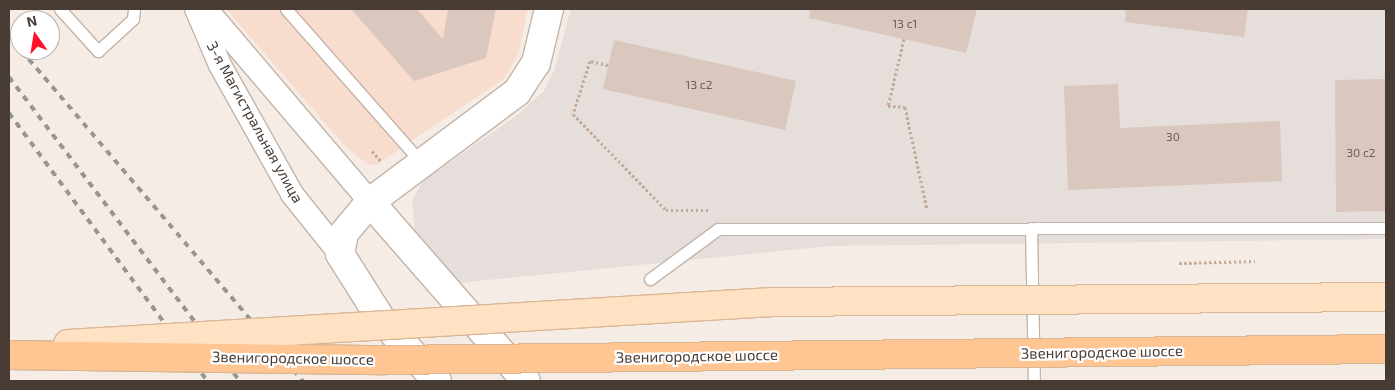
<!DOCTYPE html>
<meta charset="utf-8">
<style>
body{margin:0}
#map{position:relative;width:1395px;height:390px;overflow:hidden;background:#f4ece5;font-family:"Exo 2",sans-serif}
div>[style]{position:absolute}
.commercial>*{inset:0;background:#f8dcce}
.industrial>*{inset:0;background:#e6deda}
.building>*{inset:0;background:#dac7bd}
.path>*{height:3px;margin-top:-1.5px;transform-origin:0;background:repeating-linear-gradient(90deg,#c3a997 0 2.5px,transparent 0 5px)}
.roads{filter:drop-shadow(1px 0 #c3b4aa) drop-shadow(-1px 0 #c3b4aa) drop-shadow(0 1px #c3b4aa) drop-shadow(0 -1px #c3b4aa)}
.service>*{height:11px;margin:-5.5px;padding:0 5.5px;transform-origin:5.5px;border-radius:5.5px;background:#fff}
.minor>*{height:22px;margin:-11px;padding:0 11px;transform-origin:11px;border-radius:11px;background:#fff}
.tertiary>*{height:28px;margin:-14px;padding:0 14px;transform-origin:14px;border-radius:14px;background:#fff}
.rail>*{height:4px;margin-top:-2px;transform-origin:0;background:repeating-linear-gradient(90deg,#969696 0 6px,transparent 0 12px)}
.bridges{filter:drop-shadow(1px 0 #dbb693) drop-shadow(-1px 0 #dbb693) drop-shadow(0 1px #dbb693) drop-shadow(0 -1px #dbb693)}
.secondary-bridge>*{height:28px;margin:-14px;padding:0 14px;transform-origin:14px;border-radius:14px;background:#ffe2c4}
.primary-bridge>*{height:28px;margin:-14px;padding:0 14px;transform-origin:14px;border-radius:14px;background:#ffc593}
span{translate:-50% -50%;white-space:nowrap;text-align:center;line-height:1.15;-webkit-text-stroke:4.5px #fff;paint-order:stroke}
.number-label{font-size:12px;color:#6c5e56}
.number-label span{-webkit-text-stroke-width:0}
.street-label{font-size:15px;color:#473b34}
.frame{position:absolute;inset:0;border:10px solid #473b34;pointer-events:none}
.north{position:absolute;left:10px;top:10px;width:50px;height:50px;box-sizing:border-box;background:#fff;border:1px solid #b5b1ae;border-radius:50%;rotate:347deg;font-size:14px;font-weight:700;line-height:20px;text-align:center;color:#473b34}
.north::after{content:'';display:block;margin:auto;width:18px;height:22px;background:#ff1129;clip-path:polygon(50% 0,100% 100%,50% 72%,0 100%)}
</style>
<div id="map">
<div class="commercial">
<div style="clip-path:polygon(226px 9px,528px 9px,518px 54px,504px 79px,376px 165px,367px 164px,344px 145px)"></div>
</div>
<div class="industrial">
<div style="clip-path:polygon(571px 9px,1386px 9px,1386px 239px,830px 246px,457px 283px,415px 231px,412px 201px,423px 181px,516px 116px,544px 91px,554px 71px)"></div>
</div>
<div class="building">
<div style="clip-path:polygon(351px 9px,417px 9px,443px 39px,448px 9px,496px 9px,486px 58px,414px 81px)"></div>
<div style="clip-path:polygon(810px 9px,977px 9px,966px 53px,809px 18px)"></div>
<div style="clip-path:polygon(1126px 9px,1248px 9px,1244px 37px,1125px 22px)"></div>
<div style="clip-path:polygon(614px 40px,796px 81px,785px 130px,603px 89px)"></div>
<div style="clip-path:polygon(1386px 79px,1386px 211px,1336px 212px,1335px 80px)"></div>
<div style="clip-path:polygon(1118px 84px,1120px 128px,1280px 121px,1282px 181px,1068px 190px,1064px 86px)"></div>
</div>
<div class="path">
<div style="left:904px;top:39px;width:69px;rotate:103.4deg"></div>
<div style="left:888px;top:106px;width:17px;rotate:3deg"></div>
<div style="left:905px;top:107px;width:105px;rotate:77.9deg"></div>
<div style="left:608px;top:65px;width:18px;rotate:-167deg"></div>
<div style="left:590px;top:61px;width:56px;rotate:107.8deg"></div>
<div style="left:573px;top:114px;width:134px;rotate:45.9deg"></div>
<div style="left:666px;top:210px;width:44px"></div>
<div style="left:372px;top:151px;width:13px;rotate:48deg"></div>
<div style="left:1179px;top:263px;width:76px;rotate:-1.5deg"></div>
</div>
<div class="roads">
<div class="service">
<div style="left:60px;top:9px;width:57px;rotate:47.9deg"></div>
<div style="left:98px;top:51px;width:47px;rotate:-42.4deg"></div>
<div style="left:133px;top:19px;width:10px;rotate:-84deg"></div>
<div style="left:286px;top:9px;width:204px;rotate:48.6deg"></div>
<div style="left:1031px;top:228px;width:153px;rotate:88.9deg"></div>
<div style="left:650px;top:279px;width:84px;rotate:-36.3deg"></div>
<div style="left:718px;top:229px;width:668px;rotate:-0.09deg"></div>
</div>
<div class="minor">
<div style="left:196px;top:9px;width:61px;rotate:66.8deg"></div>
<div style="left:220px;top:65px;width:148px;rotate:60.8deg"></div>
<div style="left:292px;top:194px;width:77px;rotate:51.3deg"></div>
<div style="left:206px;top:9px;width:253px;rotate:49.6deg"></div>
</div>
<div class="tertiary">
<div style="left:370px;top:202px;width:237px;rotate:48.9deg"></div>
<div style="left:437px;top:381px;width:84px;rotate:-132.1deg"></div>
<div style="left:381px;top:319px;width:77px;rotate:-122.2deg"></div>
<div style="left:340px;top:254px;width:21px;rotate:-79deg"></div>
<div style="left:344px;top:233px;width:40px;rotate:-50deg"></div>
<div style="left:370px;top:202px;width:184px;rotate:-36.8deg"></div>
<div style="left:517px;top:92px;width:35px;rotate:-57deg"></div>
<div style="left:536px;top:63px;width:56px;rotate:-76.5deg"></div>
</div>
</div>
<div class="rail">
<div style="left:9px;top:34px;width:18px;rotate:52deg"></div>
<div style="left:21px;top:50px;width:435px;rotate:49.6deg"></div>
<div style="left:9px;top:77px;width:382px;rotate:52.8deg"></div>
<div style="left:9px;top:113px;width:333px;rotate:53.5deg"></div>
</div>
<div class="bridges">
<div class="secondary-bridge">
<div style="left:68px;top:344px;width:706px;rotate:-3.41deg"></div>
<div style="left:773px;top:302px;width:613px;rotate:-0.47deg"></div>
</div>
<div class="primary-bridge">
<div style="left:9px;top:355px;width:375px;rotate:0.8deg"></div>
<div style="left:384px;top:360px;width:1002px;rotate:-0.63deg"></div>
</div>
</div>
<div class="number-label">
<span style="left:905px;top:24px">13 с1</span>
<span style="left:699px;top:85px">13 с2</span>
<span style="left:1173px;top:137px">30</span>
<span style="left:1361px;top:153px">30 с2</span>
</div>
<div class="street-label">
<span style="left:255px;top:122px;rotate:61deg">3-я Магистральная улица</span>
<span style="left:1102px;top:352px;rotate:-1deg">Звенигородское шоссе</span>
<span style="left:697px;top:356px;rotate:-1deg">Звенигородское шоссе</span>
<span style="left:293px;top:358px;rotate:1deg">Звенигородское шоссе</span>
</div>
<div class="frame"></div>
<div class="north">N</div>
</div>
